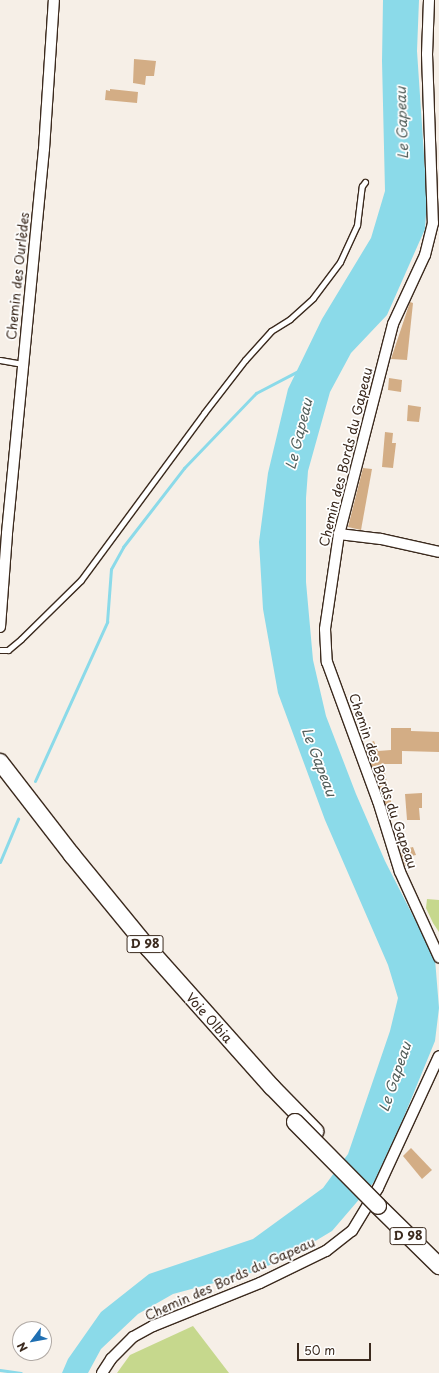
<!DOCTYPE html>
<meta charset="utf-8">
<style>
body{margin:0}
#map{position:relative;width:439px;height:1373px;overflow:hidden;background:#f6efe7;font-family:"Playpen Sans",sans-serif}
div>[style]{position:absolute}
.green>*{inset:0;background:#c6d88d}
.water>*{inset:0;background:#8bdae9}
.stream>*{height:3px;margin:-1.5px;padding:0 1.5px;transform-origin:1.5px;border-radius:1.5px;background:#8bdae9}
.building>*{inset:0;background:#d3ad85}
.roads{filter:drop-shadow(1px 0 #3b2a1e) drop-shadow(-1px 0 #3b2a1e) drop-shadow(0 1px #3b2a1e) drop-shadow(0 -1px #3b2a1e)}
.service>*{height:5px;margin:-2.5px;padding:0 2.5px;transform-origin:2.5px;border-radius:2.5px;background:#fff}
.minor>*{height:10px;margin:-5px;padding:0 5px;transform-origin:5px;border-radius:5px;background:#fff}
.trunk>*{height:16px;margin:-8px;padding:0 8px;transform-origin:8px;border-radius:8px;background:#fff}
.bridges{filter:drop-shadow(1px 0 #3b2a1e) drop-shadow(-1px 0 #3b2a1e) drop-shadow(0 1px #3b2a1e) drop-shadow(0 -1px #3b2a1e)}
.trunk-bridge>*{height:16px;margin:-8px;padding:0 8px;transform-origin:8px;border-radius:8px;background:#fff}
span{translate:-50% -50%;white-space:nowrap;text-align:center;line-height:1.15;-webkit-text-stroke:3.5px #fff;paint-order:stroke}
.shield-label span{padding:1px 3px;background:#fff;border:1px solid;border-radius:3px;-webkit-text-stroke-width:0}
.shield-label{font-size:12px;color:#3b2a1e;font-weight:700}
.street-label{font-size:13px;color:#3b2a1e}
.water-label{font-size:14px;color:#535f5b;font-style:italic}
.north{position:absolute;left:12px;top:1321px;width:40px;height:40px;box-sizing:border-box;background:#fff;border:1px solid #b1aaa5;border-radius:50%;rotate:238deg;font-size:11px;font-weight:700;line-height:16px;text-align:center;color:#3b2a1e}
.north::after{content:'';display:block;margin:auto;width:14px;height:18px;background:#1f6fb2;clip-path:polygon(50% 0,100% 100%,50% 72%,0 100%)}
.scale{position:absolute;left:297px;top:1343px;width:74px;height:18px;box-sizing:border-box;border:2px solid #3b2a1e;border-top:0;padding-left:5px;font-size:12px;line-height:14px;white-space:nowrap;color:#3b2a1e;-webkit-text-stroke:3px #fff;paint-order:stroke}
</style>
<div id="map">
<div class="green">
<div style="clip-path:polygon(427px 899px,439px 900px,439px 932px,433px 923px,426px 908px)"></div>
<div style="clip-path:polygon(193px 1326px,229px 1373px,117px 1373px,130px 1355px)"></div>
</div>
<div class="water">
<div style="clip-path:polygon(383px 0,419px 0,417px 51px,427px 200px,425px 229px,387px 315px,351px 353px,330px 392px,308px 471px,306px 498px,306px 582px,313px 660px,326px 716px,356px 794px,385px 861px,435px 959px,439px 1008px,435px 1041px,403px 1119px,374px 1182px,332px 1231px,287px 1258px,238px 1278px,210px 1284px,173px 1294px,138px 1314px,101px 1349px,88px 1373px,62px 1373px,68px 1359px,101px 1312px,149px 1274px,253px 1239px,323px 1188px,348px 1154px,390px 1031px,398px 998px,388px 965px,325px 820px,278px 693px,263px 609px,259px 542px,268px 473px,288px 389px,322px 319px,371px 238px,385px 191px,382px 61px)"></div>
</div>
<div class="stream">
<div style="left:35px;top:781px;width:175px;rotate:-65.6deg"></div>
<div style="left:107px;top:622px;width:53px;rotate:-85.7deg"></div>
<div style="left:111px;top:569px;width:25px;rotate:-61deg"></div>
<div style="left:123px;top:547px;width:100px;rotate:-52.3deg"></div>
<div style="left:184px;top:468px;width:104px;rotate:-46.2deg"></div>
<div style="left:256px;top:393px;width:50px;rotate:-27.6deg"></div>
<div style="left:0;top:862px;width:47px;rotate:-67.3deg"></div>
<div style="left:0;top:1370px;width:21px;rotate:8deg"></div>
</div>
<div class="building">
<div style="clip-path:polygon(134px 59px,156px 61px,154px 76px,146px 76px,145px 85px,133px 83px)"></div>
<div style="clip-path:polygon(110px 89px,138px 92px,137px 103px,105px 100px,106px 90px,110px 91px)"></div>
<div style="clip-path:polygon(410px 302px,413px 303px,407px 360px,391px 359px)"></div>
<div style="clip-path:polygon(389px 378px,402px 380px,401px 392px,388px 390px)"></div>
<div style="clip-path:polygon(408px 405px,421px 407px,419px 422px,407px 421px)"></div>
<div style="clip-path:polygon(385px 432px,393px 433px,392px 443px,396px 443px,393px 468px,382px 467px)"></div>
<div style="clip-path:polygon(363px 468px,372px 469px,361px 530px,348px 527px)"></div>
<div style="clip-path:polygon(391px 728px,411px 728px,411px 731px,439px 732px,439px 752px,402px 751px,402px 764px,383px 764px,392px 806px,387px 808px,364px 745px,374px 741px,378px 751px,391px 750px)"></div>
<div style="clip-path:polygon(422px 793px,422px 808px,419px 808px,420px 820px,407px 820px,405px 794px)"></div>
<div style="clip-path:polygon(408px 847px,409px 848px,413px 847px,416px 855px,411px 856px,414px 863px,405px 866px,400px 850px)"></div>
<div style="clip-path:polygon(411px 1148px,432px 1170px,422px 1179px,403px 1156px)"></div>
</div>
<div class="roads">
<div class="service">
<div style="left:0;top:360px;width:23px;rotate:10deg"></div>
<div style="left:0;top:650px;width:8px"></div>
<div style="left:8px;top:650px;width:17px;rotate:-40deg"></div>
<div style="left:21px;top:639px;width:84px;rotate:-44.5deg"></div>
<div style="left:81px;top:580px;width:207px;rotate:-53.6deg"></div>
<div style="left:204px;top:413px;width:67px;rotate:-52.3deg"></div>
<div style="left:245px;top:360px;width:39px;rotate:-48deg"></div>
<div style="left:271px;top:331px;width:22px;rotate:-32deg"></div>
<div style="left:290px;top:319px;width:31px;rotate:-42deg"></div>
<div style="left:313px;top:298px;width:45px;rotate:-53.1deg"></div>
<div style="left:340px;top:262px;width:41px;rotate:-65.3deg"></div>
<div style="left:357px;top:225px;width:39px;rotate:-83deg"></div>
<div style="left:362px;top:186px;width:5px;rotate:-53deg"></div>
</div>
<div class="minor">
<div style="left:429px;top:0;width:54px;rotate:92.1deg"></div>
<div style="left:427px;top:54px;width:169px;rotate:88deg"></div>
<div style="left:433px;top:223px;width:33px;rotate:104deg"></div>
<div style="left:425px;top:255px;width:76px;rotate:114.9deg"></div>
<div style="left:393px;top:324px;width:217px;rotate:104.4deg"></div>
<div style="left:339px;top:534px;width:96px;rotate:98.4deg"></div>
<div style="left:325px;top:629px;width:33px;rotate:87deg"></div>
<div style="left:327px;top:662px;width:148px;rotate:69.9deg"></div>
<div style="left:378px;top:801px;width:74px;rotate:72.8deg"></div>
<div style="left:400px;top:872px;width:94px;rotate:65.4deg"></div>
<div style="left:339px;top:534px;width:42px;rotate:6.8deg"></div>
<div style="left:381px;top:539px;width:59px;rotate:12.6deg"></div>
<div style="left:0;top:627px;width:94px;rotate:-85.7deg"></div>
<div style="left:7px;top:533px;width:386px;rotate:-84.5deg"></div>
<div style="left:44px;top:149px;width:149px;rotate:-86.2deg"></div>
<div style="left:102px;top:1373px;width:17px;rotate:-57deg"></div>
<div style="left:111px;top:1359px;width:31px;rotate:-45deg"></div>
<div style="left:133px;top:1337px;width:23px;rotate:-29deg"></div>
<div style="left:153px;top:1326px;width:115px;rotate:-21.9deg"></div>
<div style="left:260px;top:1283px;width:73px;rotate:-25.9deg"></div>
<div style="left:326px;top:1251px;width:33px;rotate:-38deg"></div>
<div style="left:352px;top:1231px;width:50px;rotate:-58.8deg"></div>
<div style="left:378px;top:1188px;width:145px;rotate:-65.2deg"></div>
</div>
<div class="trunk">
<div style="left:0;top:762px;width:118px;rotate:52.3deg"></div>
<div style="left:72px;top:855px;width:120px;rotate:50.7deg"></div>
<div style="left:148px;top:948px;width:186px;rotate:48.3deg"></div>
<div style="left:272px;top:1087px;width:62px;rotate:45.7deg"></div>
<div style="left:378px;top:1206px;width:86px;rotate:44.5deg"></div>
</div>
</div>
<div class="bridges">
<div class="trunk-bridge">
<div style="left:295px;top:1122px;width:118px;rotate:45.3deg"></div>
</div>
</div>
<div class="shield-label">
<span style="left:145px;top:944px">D 98</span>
<span style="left:408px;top:1236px">D 98</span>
</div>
<div class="street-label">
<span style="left:18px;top:276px;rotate:-84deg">Chemin des Ourlèdes</span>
<span style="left:346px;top:457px;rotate:-76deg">Chemin des Bords du Gapeau</span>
<span style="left:383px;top:781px;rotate:71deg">Chemin des Bords du Gapeau</span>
<span style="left:209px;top:1018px;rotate:48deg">Voie Olbia</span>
<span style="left:230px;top:1279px;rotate:-24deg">Chemin des Bords du Gapeau</span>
</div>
<div class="water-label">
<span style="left:402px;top:123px;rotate:-92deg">Le Gapeau</span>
<span style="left:299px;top:434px;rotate:-76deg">Le Gapeau</span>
<span style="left:319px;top:762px;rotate:69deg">Le Gapeau</span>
<span style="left:395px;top:1077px;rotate:-71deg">Le Gapeau</span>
</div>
<div class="north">N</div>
<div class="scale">50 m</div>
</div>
